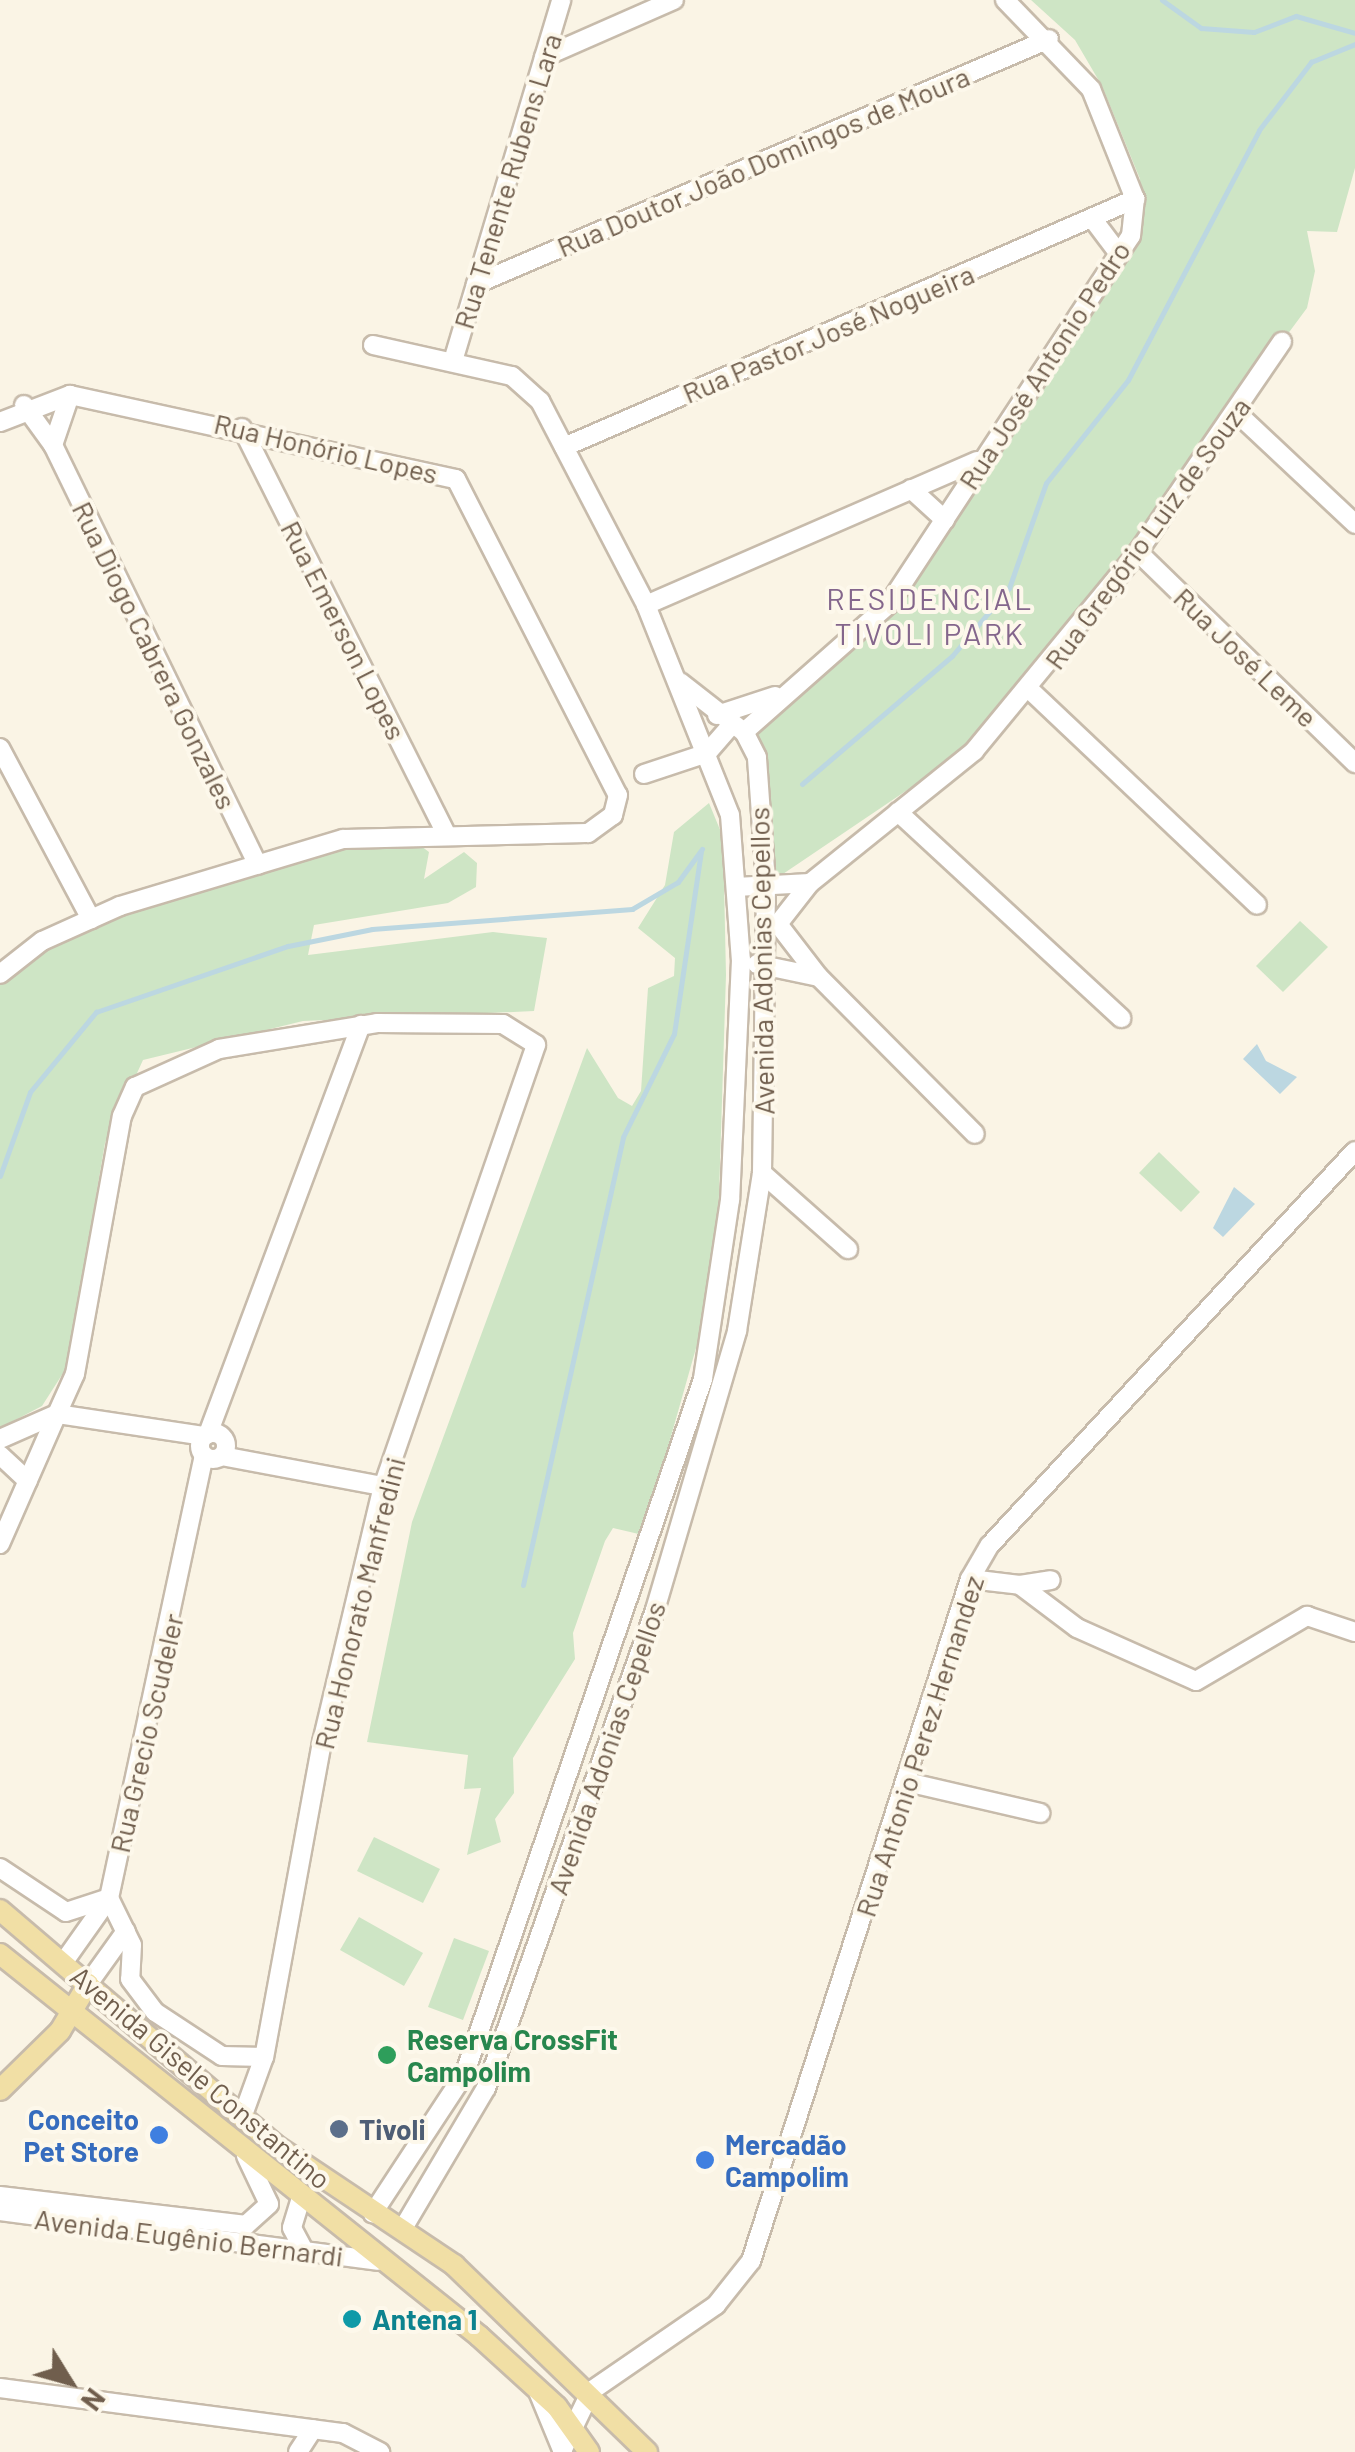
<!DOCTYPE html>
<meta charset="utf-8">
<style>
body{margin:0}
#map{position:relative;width:1355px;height:2452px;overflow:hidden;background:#faf4e5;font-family:Barlow,sans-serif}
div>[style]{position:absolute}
.green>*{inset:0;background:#cee5c5}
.water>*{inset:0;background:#bcd7e1}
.stream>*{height:5px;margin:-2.5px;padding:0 2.5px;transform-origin:2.5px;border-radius:2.5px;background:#bcd7e1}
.roads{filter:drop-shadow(2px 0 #c7bbab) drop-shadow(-2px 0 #c7bbab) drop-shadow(0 2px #c7bbab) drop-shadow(0 -2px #c7bbab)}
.minor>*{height:18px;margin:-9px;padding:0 9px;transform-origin:9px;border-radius:9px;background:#fff}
.minor>.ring{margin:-9px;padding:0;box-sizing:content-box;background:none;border:18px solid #fff;border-radius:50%}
.major>*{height:20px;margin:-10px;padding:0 10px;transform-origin:10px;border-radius:10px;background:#f1dfa5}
.dots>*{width:28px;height:28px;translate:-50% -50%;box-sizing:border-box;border:5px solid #fdf8eb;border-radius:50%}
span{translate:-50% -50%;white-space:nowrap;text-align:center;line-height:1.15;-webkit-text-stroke:8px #fdf8eb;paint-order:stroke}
.street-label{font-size:28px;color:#705e4d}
.leisure-label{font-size:28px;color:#27864d;font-weight:700}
.left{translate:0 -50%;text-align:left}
.shop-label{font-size:28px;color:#366cbe;font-weight:700}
.right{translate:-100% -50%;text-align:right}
.service-label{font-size:28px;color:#4e5e75;font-weight:700}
.culture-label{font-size:28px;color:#0d838f;font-weight:700}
.neighbourhood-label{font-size:30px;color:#84668c;letter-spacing:2.5px}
.north{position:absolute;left:20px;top:2332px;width:100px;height:100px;-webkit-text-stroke:8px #fdf8eb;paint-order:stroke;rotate:127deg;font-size:28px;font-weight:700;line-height:40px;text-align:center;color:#705e4d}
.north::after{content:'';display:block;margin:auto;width:35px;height:45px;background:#705e4d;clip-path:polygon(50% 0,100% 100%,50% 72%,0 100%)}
</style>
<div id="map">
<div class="green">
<div style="clip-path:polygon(1031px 0,1355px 0,1355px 168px,1337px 232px,1307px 231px,1315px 271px,1307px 308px,1037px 673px,968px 749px,777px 878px,768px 867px,758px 725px,896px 608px,1139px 236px,1140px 179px,1102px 86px,1075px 40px)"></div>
<div style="clip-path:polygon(709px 803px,723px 837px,726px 975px,718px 1226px,702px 1327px,643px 1535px,613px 1528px,605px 1541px,573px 1633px,575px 1659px,513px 1758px,514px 1793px,495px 1819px,501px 1842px,467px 1855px,481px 1788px,464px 1789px,468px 1755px,367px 1742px,412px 1522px,587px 1048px,618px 1098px,632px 1106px,641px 1091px,648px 988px,674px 976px,675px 958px,638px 928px,665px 885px,674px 832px)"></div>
<div style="clip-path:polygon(410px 838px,429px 852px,424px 879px,464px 852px,477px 863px,476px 887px,448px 903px,314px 925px,308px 955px,493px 932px,547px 938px,534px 1011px,303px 1021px,143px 1060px,105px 1143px,67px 1367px,42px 1406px,0 1428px,0 984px,47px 946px,119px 914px,363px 842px)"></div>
<div style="clip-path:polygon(1300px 921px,1328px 947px,1283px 992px,1256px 966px)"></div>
<div style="clip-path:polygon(1159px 1152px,1200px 1192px,1181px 1212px,1139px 1173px)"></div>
<div style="clip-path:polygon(374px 1837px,440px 1869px,423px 1903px,357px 1871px)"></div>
<div style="clip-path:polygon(359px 1917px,423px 1953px,404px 1986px,340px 1950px)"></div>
<div style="clip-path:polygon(454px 1938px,489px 1951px,463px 2020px,428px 2007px)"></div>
</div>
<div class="water">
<div style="clip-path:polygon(1257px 1044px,1266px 1061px,1297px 1077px,1280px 1094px,1243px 1059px)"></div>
<div style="clip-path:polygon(1234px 1187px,1255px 1204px,1223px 1237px,1213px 1228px)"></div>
</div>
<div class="stream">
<div style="left:1162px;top:0;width:48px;rotate:35.7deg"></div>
<div style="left:1201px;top:28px;width:53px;rotate:4.3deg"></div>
<div style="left:1254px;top:32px;width:45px;rotate:-20.9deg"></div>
<div style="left:1296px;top:16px;width:61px;rotate:16.1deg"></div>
<div style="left:802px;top:784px;width:197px;rotate:-40.5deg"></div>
<div style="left:952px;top:656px;width:89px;rotate:-50deg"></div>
<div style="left:1009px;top:588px;width:111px;rotate:-70.6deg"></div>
<div style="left:1046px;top:483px;width:132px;rotate:-51.5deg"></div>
<div style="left:1128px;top:380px;width:282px;rotate:-62.3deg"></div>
<div style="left:1259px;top:130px;width:86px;rotate:-52.6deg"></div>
<div style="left:1311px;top:62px;width:48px;rotate:-22.2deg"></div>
<div style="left:0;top:1176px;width:89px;rotate:-70.3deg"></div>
<div style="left:30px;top:1092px;width:104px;rotate:-50.5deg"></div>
<div style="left:96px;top:1012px;width:203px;rotate:-19deg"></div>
<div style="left:288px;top:946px;width:86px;rotate:-11.4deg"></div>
<div style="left:372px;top:929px;width:261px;rotate:-4.4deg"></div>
<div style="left:632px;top:909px;width:53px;rotate:-30.4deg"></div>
<div style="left:678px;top:882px;width:41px;rotate:-54deg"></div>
<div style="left:523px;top:1585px;width:459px;rotate:-77.4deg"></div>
<div style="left:623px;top:1137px;width:115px;rotate:-63.7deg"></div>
<div style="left:674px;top:1034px;width:184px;rotate:-81.6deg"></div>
</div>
<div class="roads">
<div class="minor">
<div style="left:544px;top:57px;width:142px;rotate:-23.7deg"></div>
<div style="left:1092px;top:218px;width:45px;rotate:53.1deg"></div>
<div style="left:476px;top:284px;width:623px;rotate:-23.15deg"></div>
<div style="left:373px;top:345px;width:142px;rotate:12.6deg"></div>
<div style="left:512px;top:376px;width:38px;rotate:42deg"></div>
<div style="left:540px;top:401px;width:230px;rotate:62.5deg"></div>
<div style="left:646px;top:605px;width:226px;rotate:68.2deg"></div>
<div style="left:730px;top:815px;width:145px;rotate:85.7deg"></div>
<div style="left:741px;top:960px;width:240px;rotate:92.6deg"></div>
<div style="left:730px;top:1200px;width:181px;rotate:98.6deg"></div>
<div style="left:703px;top:1379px;width:734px;rotate:108.93deg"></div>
<div style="left:465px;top:2073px;width:168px;rotate:123.3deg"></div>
<div style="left:453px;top:361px;width:377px;rotate:-73.3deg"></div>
<div style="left:24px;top:405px;width:49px;rotate:54.1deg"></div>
<div style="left:53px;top:445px;width:467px;rotate:64deg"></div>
<div style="left:1237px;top:413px;width:162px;rotate:43.2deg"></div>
<div style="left:0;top:422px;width:75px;rotate:-21.1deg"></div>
<div style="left:70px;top:395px;width:395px;rotate:12.3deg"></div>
<div style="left:456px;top:479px;width:355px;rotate:62.9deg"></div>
<div style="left:618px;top:795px;width:21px;rotate:104deg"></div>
<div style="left:613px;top:815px;width:31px;rotate:144deg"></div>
<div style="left:588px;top:833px;width:245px;rotate:178.6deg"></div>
<div style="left:343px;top:839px;width:233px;rotate:163.3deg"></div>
<div style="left:120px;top:906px;width:85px;rotate:155.8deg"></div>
<div style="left:42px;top:941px;width:53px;rotate:141.8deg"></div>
<div style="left:242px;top:428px;width:453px;rotate:63.3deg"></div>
<div style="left:53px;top:445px;width:53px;rotate:-71.2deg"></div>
<div style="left:564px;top:447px;width:623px;rotate:-23.48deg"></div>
<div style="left:911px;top:489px;width:46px;rotate:42.4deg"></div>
<div style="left:1138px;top:552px;width:303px;rotate:44.2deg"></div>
<div style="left:646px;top:605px;width:361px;rotate:-23.5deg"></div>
<div style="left:1031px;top:691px;width:311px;rotate:43.4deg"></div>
<div style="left:717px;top:715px;width:61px;rotate:-18.1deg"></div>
<div style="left:744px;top:732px;width:193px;rotate:-41.4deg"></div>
<div style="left:889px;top:604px;width:440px;rotate:-56.7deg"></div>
<div style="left:1131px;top:236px;width:37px;rotate:-84deg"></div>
<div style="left:1135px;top:199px;width:118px;rotate:-111.8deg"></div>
<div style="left:1091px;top:89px;width:124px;rotate:-134deg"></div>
<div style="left:0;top:748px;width:194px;rotate:62deg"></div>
<div style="left:644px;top:774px;width:66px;rotate:-18.4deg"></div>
<div style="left:707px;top:753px;width:38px;rotate:-49deg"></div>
<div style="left:898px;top:812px;width:304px;rotate:42.7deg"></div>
<div style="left:810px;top:883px;width:52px;rotate:128deg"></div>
<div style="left:778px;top:924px;width:66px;rotate:52.4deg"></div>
<div style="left:736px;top:887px;width:74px;rotate:-3.1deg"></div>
<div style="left:810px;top:883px;width:211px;rotate:-38.8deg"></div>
<div style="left:974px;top:751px;width:258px;rotate:-50.5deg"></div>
<div style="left:1138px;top:552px;width:255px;rotate:-55.6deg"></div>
<div style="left:757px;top:964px;width:63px;rotate:11.8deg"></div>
<div style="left:819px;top:977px;width:221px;rotate:45.2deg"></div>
<div style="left:762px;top:1173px;width:115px;rotate:41.5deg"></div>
<div class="ring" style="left:200px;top:1433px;width:8px;height:8px"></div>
<div style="left:208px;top:1434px;width:437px;rotate:-69.5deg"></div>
<div style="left:0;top:1439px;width:62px;rotate:-23.7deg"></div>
<div style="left:57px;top:1414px;width:44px;rotate:-65.8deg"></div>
<div style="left:75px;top:1374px;width:262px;rotate:-79.7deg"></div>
<div style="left:122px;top:1116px;width:32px;rotate:-66deg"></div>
<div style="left:135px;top:1087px;width:92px;rotate:-24.3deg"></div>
<div style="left:219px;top:1049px;width:160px;rotate:-9.3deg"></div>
<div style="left:377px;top:1023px;width:126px;rotate:0.5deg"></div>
<div style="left:503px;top:1024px;width:39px;rotate:32deg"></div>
<div style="left:536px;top:1045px;width:467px;rotate:109.1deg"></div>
<div style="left:383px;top:1486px;width:263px;rotate:103.4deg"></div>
<div style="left:322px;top:1742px;width:320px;rotate:100.4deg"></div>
<div style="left:264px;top:2057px;width:62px;rotate:109.9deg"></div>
<div style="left:0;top:1455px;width:38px;rotate:43deg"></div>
<div style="left:222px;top:1456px;width:164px;rotate:10.6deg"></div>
<div style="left:0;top:1544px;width:142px;rotate:-66.3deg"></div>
<div style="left:57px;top:1414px;width:149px;rotate:8.5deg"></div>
<div style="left:970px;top:1579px;width:50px;rotate:6.8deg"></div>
<div style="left:1020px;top:1585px;width:71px;rotate:37deg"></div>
<div style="left:1077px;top:1628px;width:130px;rotate:24deg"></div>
<div style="left:1196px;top:1681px;width:129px;rotate:-30.4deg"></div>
<div style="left:1307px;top:1616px;width:51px;rotate:18.4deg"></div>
<div style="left:1020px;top:1585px;width:31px;rotate:-9deg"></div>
<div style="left:907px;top:1782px;width:137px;rotate:13.1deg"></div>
<div style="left:0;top:1868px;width:79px;rotate:33.7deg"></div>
<div style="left:66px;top:1912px;width:45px;rotate:-18deg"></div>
<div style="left:109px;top:1898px;width:52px;rotate:63.9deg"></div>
<div style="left:132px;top:1945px;width:34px;rotate:93deg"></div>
<div style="left:130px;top:1979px;width:41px;rotate:52.9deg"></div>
<div style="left:155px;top:2012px;width:80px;rotate:33.3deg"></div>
<div style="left:222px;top:2056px;width:42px;rotate:1.4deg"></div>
<div style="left:63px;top:1963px;width:80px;rotate:-54.7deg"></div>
<div style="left:109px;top:1898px;width:453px;rotate:-77.9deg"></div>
<div style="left:88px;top:1984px;width:65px;rotate:-54.4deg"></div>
<div style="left:0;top:2196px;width:248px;rotate:6.7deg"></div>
<div style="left:246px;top:2225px;width:31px;rotate:-42deg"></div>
<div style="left:269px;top:2204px;width:53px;rotate:-115.6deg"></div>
<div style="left:301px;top:2198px;width:31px;rotate:107deg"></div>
<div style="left:292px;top:2228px;width:27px;rotate:62deg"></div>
<div style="left:0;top:2211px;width:381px;rotate:7.5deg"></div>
<div style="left:402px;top:2230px;width:165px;rotate:-59.4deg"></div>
<div style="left:486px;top:2088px;width:507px;rotate:-70.53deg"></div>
<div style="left:655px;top:1610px;width:291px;rotate:-73.6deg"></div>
<div style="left:737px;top:1331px;width:160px;rotate:-81deg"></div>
<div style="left:762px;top:1173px;width:289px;rotate:-89.2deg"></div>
<div style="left:766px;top:884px;width:127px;rotate:-94.1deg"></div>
<div style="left:757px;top:757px;width:28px;rotate:-117deg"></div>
<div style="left:744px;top:732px;width:81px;rotate:-142deg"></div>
<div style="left:0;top:2388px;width:346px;rotate:7.5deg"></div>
<div style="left:343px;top:2433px;width:42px;rotate:27.2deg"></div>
<div style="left:537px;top:2389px;width:68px;rotate:67.6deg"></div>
<div style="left:562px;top:2451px;width:67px;rotate:-64.2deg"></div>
<div style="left:591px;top:2391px;width:152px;rotate:-34.5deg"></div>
<div style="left:716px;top:2305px;width:56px;rotate:-51.5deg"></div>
<div style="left:751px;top:2261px;width:716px;rotate:-72.2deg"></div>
<div style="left:970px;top:1579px;width:39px;rotate:-60deg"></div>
<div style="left:990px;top:1545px;width:537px;rotate:-47.19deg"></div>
<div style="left:298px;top:2452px;width:27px;rotate:-57deg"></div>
</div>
<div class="major">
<div style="left:0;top:1910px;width:362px;rotate:40.5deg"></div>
<div style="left:275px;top:2145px;width:216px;rotate:33.8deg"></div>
<div style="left:454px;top:2265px;width:269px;rotate:44.1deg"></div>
<div style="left:0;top:1954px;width:613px;rotate:38.57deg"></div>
<div style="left:479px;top:2336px;width:105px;rotate:42.3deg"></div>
<div style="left:557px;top:2407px;width:55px;rotate:54.6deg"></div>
<div style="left:0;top:2090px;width:84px;rotate:-44.5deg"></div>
<div style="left:60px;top:2031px;width:55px;rotate:-59.2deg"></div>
</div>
</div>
<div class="dots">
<div style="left:387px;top:2055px;background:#2e9e5b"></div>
<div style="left:339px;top:2129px;background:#5c6f8a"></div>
<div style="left:159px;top:2135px;background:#3f7fe0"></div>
<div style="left:705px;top:2160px;background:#3f7fe0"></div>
<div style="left:352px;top:2319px;background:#0f9aa8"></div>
</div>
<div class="street-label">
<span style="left:763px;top:161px;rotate:-23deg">Rua Doutor João Domingos de Moura</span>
<span style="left:507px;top:181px;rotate:-73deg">Rua Tenente Rubens Lara</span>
<span style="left:828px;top:333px;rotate:-23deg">Rua Pastor José Nogueira</span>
<span style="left:1044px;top:365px;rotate:-57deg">Rua José Antonio Pedro</span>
<span style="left:326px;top:448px;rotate:13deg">Rua Honório Lopes</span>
<span style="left:1147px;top:533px;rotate:-54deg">Rua Gregório Luiz de Souza</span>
<span style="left:344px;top:630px;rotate:63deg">Rua Emerson Lopes</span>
<span style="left:155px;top:655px;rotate:64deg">Rua Diogo Cabrera Gonzales</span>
<span style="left:1246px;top:657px;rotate:44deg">Rua José Leme</span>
<span style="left:761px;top:961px;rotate:-91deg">Avenida Adonias Cepellos</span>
<span style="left:359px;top:1603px;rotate:-76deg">Rua Honorato Manfredini</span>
<span style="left:146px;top:1733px;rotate:-77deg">Rua Grecio Scudeler</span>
<span style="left:919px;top:1746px;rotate:-72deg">Rua Antonio Perez Hernandez</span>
<span style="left:606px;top:1748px;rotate:-71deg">Avenida Adonias Cepellos</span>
<span style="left:201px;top:2077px;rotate:40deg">Avenida Gisele Constantino</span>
<span style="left:189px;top:2237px;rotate:7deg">Avenida Eugênio Bernardi</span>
</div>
<div class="leisure-label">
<span class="left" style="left:407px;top:2055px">Reserva CrossFit<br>Campolim</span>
</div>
<div class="shop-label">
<span class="right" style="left:139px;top:2135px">Conceito<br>Pet Store</span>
<span class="left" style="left:725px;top:2160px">Mercadão<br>Campolim</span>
</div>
<div class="service-label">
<span class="left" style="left:359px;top:2129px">Tivoli</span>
</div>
<div class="culture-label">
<span class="left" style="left:372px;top:2319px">Antena 1</span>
</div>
<div class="neighbourhood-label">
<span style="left:930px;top:615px">RESIDENCIAL<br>TIVOLI PARK</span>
</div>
<div class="north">N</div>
</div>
